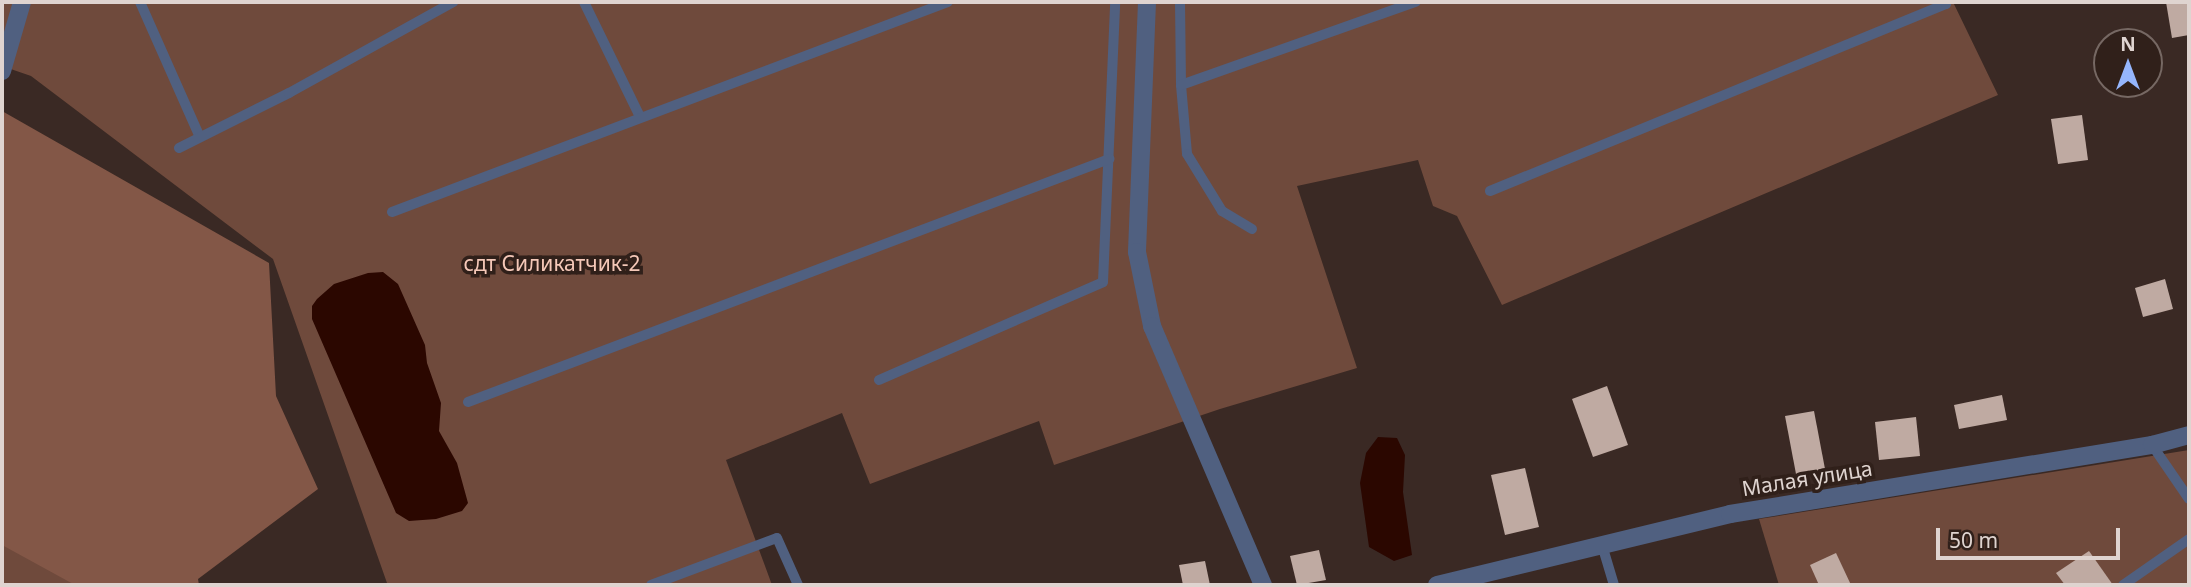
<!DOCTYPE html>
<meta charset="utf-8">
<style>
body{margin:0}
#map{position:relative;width:2191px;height:587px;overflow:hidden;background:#3a2924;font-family:"Noto Sans",sans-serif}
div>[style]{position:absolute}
.green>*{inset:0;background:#6f4a3c}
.forest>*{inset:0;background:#835747}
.water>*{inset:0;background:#2b0700}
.building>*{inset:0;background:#bfaaa2}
.service>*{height:10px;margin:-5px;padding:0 5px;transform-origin:5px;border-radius:5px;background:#506080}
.minor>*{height:18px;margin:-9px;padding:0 9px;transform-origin:9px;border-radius:9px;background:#506080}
span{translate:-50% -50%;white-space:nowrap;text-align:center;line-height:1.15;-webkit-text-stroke:7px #30201a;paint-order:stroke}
.park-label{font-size:21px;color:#f5c8b8}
.street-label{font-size:21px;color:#dfd4d0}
.frame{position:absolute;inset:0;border:4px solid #dfd4d0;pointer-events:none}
.north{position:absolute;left:2093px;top:28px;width:70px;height:70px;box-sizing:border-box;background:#30201a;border:2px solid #766863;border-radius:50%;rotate:0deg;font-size:19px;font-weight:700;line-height:28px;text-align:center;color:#dfd4d0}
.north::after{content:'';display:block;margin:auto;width:24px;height:32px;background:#95b6fd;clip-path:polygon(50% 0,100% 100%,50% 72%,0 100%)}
.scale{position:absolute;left:1936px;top:528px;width:184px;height:32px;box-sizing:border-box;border:4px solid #dfd4d0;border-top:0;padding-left:9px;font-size:21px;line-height:24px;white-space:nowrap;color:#dfd4d0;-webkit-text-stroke:5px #30201a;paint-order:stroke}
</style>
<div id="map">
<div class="green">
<div style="clip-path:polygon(2px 2px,1953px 2px,1998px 95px,1502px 305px,1457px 216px,1433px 206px,1418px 160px,1297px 186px,1357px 368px,1220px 409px,1054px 465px,1039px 421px,870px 484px,842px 413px,726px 460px,772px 585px,384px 585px,387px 583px,273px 259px,31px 76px,2px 66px)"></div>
<div style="clip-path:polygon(2189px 450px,2189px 585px,1779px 585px,1759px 519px)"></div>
<div style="clip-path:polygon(2px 535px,118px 585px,2px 585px)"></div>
</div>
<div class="forest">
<div style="clip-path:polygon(2px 111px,269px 263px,276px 396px,318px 489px,198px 579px,199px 585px,75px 585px,2px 545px)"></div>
</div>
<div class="water">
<div style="clip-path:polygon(383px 272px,398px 284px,425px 345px,427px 363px,441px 403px,439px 431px,457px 463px,468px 503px,462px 511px,436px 519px,409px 521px,396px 513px,312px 319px,312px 306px,317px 299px,334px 284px,368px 273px)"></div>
<div style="clip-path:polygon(1378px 437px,1397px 438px,1405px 455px,1403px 492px,1412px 555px,1394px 561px,1369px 547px,1360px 483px,1366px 453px)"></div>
</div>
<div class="building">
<div style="clip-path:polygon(2166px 2px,2189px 2px,2189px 35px,2172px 38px)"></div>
<div style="clip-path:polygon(2082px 115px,2088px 160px,2058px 164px,2051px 119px)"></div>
<div style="clip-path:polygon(2165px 279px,2173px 309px,2143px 317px,2135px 288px)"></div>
<div style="clip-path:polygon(1607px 386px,1628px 445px,1593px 457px,1572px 399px)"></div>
<div style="clip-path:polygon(2002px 395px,2007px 420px,1959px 429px,1954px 405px)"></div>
<div style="clip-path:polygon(1814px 411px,1825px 469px,1796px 474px,1785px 416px)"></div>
<div style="clip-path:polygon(1916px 417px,1920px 456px,1879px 460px,1875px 422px)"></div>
<div style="clip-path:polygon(1525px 468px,1539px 527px,1505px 535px,1491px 475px)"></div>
<div style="clip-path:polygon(1319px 550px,1326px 580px,1297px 585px,1290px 556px)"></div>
<div style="clip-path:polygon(2089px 551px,2113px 585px,2065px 585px,2056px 573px)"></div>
<div style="clip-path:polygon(1836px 553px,1851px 585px,1819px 585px,1810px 565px)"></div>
<div style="clip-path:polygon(1205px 561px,1210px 585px,1183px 585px,1179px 565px)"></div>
</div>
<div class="service">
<div style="left:140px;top:2px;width:145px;rotate:66.1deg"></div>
<div style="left:584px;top:2px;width:128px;rotate:64deg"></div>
<div style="left:1180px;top:2px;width:83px;rotate:89.3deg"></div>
<div style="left:1181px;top:85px;width:69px;rotate:85deg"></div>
<div style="left:1187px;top:154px;width:67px;rotate:58.4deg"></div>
<div style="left:1222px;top:211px;width:35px;rotate:31deg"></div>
<div style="left:1181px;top:85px;width:249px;rotate:-19.5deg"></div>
<div style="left:179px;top:148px;width:123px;rotate:-26.6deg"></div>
<div style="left:289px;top:93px;width:188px;rotate:-29deg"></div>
<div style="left:1490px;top:191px;width:493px;rotate:-22.3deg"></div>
<div style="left:1946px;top:4px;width:2px;rotate:-117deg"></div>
<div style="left:392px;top:212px;width:594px;rotate:-20.69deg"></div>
<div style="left:879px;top:380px;width:244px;rotate:-23.6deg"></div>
<div style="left:1103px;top:282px;width:280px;rotate:-87.5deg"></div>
<div style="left:468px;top:402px;width:686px;rotate:-20.76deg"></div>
<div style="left:2152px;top:445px;width:65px;rotate:55.6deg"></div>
<div style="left:1602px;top:545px;width:42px;rotate:73.3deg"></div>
<div style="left:651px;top:585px;width:134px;rotate:-20.5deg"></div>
<div style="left:777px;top:538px;width:51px;rotate:65.9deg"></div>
<div style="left:2123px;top:585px;width:80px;rotate:-34.9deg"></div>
</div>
<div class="minor">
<div style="left:1147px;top:2px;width:250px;rotate:92.3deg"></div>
<div style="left:1137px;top:252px;width:76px;rotate:78.5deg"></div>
<div style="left:1152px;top:326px;width:282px;rotate:66.8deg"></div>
<div style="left:2px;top:71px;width:72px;rotate:-73.8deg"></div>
<div style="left:1437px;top:585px;width:301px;rotate:-13.6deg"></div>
<div style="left:1730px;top:514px;width:428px;rotate:-9.3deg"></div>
<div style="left:2152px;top:445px;width:38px;rotate:-15deg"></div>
</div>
<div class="park-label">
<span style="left:552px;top:263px">сдт Силикатчик-2</span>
</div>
<div class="street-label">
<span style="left:1807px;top:478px;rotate:-9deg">Малая улица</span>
</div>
<div class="frame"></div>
<div class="north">N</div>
<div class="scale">50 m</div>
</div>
